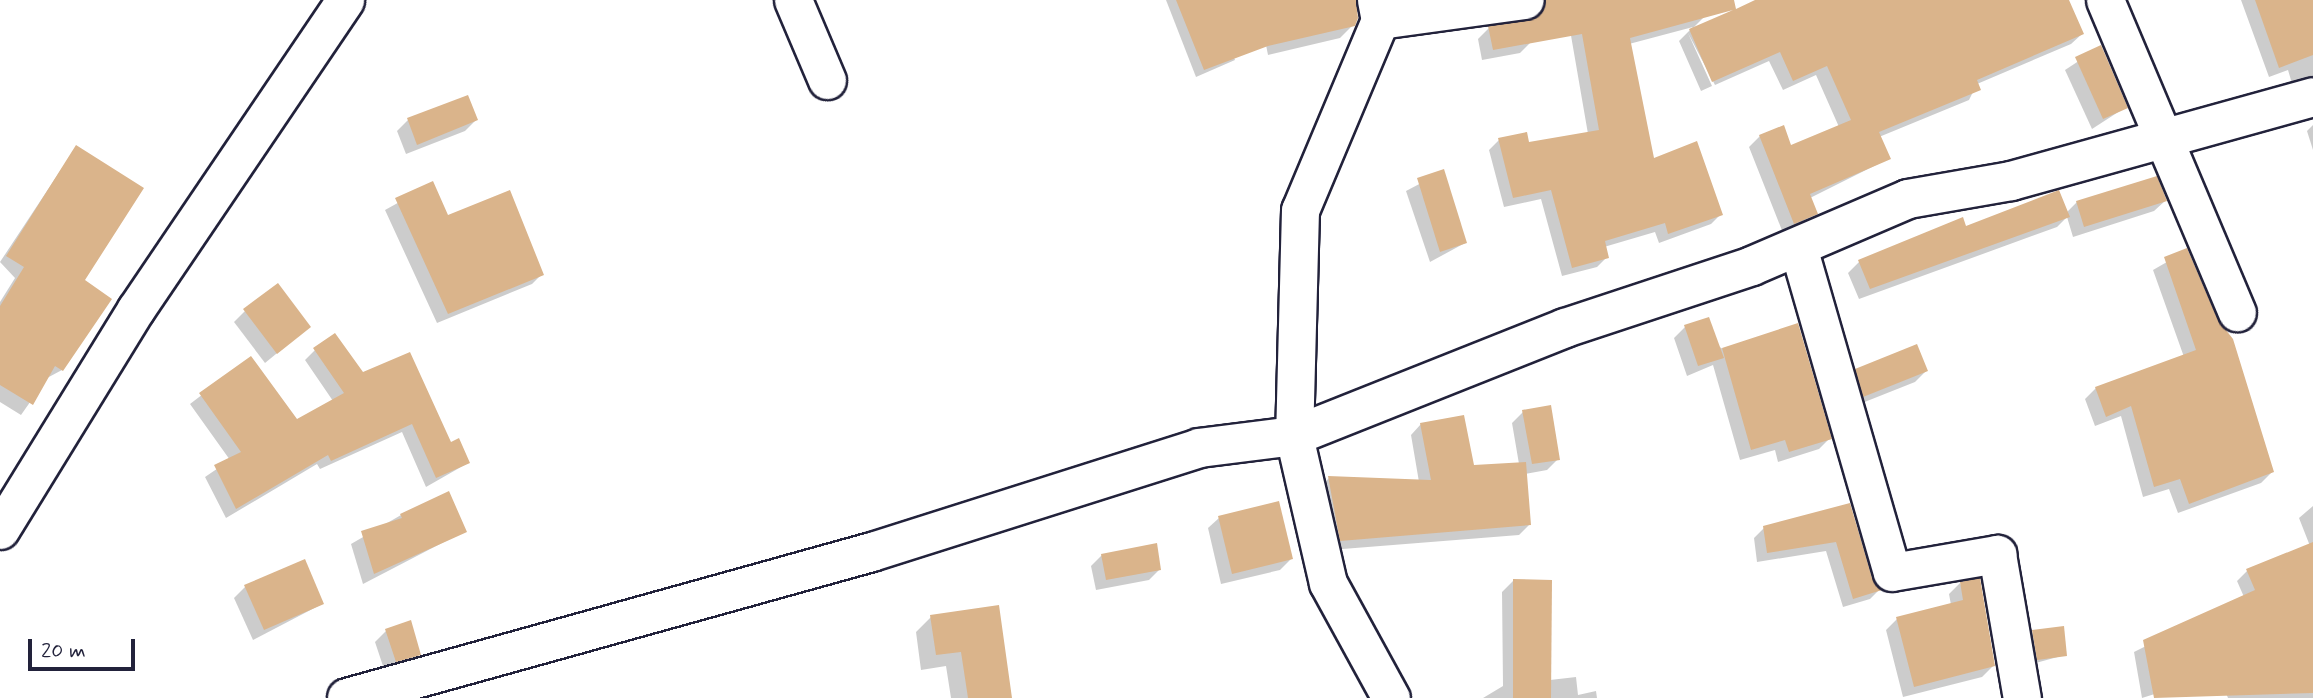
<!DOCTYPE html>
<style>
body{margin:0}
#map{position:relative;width:2313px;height:698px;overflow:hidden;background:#fff;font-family:Mynerve,sans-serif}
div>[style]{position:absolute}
.shadow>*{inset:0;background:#0003}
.building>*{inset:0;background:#dab48b}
.roads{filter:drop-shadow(2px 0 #22223b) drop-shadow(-2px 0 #22223b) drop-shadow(0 2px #22223b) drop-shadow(0 -2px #22223b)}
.street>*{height:37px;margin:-18.5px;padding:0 18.5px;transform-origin:18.5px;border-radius:18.5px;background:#fff}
.secondary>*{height:38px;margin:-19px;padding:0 19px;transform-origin:19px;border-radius:19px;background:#fff}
span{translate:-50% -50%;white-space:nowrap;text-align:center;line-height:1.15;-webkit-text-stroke:5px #fff;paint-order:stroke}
.scale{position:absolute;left:28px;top:639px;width:107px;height:32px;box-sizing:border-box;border:4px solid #22223b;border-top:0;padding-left:9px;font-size:21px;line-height:24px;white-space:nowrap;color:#22223b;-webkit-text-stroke:5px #fff;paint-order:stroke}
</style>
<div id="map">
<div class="shadow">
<div style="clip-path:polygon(1166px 0,1210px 0,1235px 60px,1196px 77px)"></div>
<div style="clip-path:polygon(1257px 0,1356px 0,1353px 25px,1340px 38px,1268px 55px)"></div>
<div style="clip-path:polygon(1592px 0,1699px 0,1704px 17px,1691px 30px,1760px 0,2067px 0,2082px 34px,2071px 44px,1977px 84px,1969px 100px,1879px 137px,1888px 159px,1810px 198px,1816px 213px,1783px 233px,1749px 147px,1760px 136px,1790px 147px,1839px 127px,1816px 75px,1783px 90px,1769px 61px,1715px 85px,1688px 33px,1712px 86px,1701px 91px,1679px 41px,1693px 27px,1629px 44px,1653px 160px,1721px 214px,1711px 224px,1659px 243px,1655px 232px,1604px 247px,1607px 257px,1597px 267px,1562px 276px,1541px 199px,1504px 207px,1489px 150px,1499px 140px,1528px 144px,1588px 134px,1569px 24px)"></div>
<div style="clip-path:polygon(2241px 0,2313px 0,2313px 91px,2293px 87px,2288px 70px,2269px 77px)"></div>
<div style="clip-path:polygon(1489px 28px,1531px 42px,1520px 53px,1482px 60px,1478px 39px)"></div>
<div style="clip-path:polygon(2100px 47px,2126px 107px,2092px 129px,2065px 70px)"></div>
<div style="clip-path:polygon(408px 120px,476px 120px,465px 131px,406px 154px,397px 131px)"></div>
<div style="clip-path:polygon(2313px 125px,2313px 150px,2307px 131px)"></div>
<div style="clip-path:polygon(76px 147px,83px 281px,62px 370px,47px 378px,21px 415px,0 402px,0 302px,15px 278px,0 262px)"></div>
<div style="clip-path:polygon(1442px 172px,1465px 243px,1430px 262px,1406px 191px)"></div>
<div style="clip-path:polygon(432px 184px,447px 217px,542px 274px,532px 284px,437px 323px,385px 210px)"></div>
<div style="clip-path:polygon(2165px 201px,2154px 211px,2073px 237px,2067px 217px,2057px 227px,1859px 299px,1848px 273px,1859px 262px,1965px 228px,2066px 213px,2077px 202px)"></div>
<div style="clip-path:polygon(2186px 251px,2272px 472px,2261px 483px,2178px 513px,2169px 489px,2143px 497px,2121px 416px,2095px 426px,2085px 399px,2096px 388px,2184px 357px,2153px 270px)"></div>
<div style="clip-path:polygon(245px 311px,309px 327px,265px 363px,234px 322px)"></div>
<div style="clip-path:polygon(1685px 327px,1723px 349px,1830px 438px,1819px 449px,1778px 462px,1775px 450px,1740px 460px,1713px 365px,1687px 376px,1674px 338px)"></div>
<div style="clip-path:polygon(315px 350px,362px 375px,468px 463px,426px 487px,402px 432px,320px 469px,317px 464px,226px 518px,205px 477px,230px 460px,190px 404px,250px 358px,297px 422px,333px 401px,305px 360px)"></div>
<div style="clip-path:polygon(1856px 370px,1926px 371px,1915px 382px,1852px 407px,1845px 381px)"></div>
<div style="clip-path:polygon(1523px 412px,1558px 459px,1547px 470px,1525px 474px,1530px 524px,1519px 535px,1330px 550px,1319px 488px,1329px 478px,1419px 482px,1411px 435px,1421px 424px,1472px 467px,1519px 464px,1512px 423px)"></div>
<div style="clip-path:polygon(1849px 505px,1879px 590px,1870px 599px,1843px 607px,1826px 551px,1757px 562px,1754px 538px,1764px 528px)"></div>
<div style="clip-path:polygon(2313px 506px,2313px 698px,2228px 698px,2218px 674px,2142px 698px,2134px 652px,2244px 597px,2237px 581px,2247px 571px,2310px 546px,2299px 518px)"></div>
<div style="clip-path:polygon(401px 515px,465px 531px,363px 584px,351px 544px)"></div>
<div style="clip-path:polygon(1219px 518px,1291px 559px,1280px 570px,1221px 584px,1208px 528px)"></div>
<div style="clip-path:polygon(1102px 555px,1160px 569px,1149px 580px,1096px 590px,1091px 566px)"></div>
<div style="clip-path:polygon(1513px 581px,1550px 680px,1576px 677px,1578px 695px,1596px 691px,1597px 698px,1483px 698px,1503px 686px,1502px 592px)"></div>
<div style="clip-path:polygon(1960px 583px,1993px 666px,1982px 677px,1903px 697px,1886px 630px,1897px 619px,1951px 605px,1949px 594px)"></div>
<div style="clip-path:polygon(245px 587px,322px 604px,253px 640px,234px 598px)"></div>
<div style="clip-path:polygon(931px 617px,1010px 698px,951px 698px,946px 666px,921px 670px,916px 632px)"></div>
<div style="clip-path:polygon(386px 631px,419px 654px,408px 665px,385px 672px,375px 642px)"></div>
<div style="clip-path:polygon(2032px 632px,2065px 655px,2032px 664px,2027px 637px)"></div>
</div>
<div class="building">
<div style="clip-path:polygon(1176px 0,1356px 0,1358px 18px,1355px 26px,1268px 46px,1204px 70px)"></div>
<div style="clip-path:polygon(1546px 0,1734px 0,1736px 9px,1755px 0,2069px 0,2084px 34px,1977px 80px,1981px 90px,1879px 132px,1891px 159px,1810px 194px,1818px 214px,1794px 224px,1759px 135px,1784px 125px,1791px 145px,1851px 120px,1827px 66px,1793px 81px,1780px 52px,1712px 82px,1689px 29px,1733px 10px,1630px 38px,1654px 158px,1697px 141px,1723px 215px,1668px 234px,1665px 223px,1605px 241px,1609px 258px,1572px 268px,1551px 190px,1513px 198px,1498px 138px,1527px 132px,1529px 142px,1599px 130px,1582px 34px,1493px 50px,1488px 26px,1537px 17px)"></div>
<div style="clip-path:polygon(2255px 0,2313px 0,2313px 55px,2279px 68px)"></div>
<div style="clip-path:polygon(2101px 45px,2128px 108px,2103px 119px,2075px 57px)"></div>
<div style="clip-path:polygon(468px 95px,478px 120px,417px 145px,407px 118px)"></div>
<div style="clip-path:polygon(76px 145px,144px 188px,85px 280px,112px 299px,63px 371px,55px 366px,33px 405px,0 385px,0 306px,24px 267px,6px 256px)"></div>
<div style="clip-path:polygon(1444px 169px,1467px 243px,1440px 252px,1417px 178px)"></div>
<div style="clip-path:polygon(2157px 176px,2167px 201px,2084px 227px,2076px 201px)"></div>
<div style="clip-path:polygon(433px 181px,448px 215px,510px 190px,544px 275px,448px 314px,395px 198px)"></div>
<div style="clip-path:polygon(2059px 190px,2070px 217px,1870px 289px,1858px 260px,1963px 217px,1966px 226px)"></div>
<div style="clip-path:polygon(2187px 248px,2218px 320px,2233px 339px,2274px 472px,2189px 504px,2180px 479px,2154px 487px,2131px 406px,2106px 417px,2095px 387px,2196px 350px,2164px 257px)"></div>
<div style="clip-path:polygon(278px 283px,311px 327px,277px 354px,243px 309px)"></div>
<div style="clip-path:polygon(1709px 317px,1724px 358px,1698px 366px,1684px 325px)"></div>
<div style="clip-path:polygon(1798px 323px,1832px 439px,1789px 452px,1785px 440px,1751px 450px,1722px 348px)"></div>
<div style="clip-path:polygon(335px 333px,363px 372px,410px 352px,451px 442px,459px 438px,470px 463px,436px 478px,412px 424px,331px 461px,328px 455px,236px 509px,214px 465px,241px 452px,199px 393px,251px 356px,297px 419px,344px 393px,313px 348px)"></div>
<div style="clip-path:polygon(1917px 344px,1928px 371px,1863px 397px,1855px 369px)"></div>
<div style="clip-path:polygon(1551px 405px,1560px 460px,1532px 464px,1522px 410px)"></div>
<div style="clip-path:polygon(1464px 415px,1474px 465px,1526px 462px,1531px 525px,1340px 541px,1328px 476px,1431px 480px,1420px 423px)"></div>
<div style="clip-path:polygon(449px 491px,467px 532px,374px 574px,361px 531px,402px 518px,400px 514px)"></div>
<div style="clip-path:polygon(1279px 501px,1293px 559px,1232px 574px,1218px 516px)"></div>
<div style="clip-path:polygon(1850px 503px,1872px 578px,1882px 590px,1853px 599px,1836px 542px,1767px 553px,1763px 526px)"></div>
<div style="clip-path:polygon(2313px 542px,2313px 693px,2154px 698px,2143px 640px,2255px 590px,2246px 569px)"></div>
<div style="clip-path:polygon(1157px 543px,1161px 570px,1106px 580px,1101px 554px)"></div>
<div style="clip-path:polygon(305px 559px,324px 604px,264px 630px,244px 585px)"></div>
<div style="clip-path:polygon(1980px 578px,1995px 666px,1914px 687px,1896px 617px,1963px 600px,1960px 582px)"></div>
<div style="clip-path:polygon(1513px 579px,1552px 580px,1551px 698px,1513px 698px)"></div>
<div style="clip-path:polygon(999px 605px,1012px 698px,968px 698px,961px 652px,936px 655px,930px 615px)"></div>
<div style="clip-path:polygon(411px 620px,421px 655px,396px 662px,385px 629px)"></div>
<div style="clip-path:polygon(2064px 626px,2067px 656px,2037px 660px,2032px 630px)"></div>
</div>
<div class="roads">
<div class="street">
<div style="left:793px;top:0;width:87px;rotate:67deg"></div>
<div style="left:1376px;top:0;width:20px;rotate:79deg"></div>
<div style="left:1380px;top:20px;width:206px;rotate:112.8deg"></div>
<div style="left:1300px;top:210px;width:226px;rotate:91.5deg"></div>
<div style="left:1294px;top:436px;width:151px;rotate:77deg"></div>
<div style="left:1328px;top:583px;width:131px;rotate:61.3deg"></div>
<div style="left:2105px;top:0;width:339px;rotate:67.1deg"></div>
<div style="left:1380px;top:20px;width:146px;rotate:-7.9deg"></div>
<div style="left:1798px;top:247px;width:338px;rotate:73.9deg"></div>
<div style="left:1892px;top:572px;width:107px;rotate:-9.7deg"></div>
<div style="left:1997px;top:554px;width:146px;rotate:80.2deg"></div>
<div style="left:0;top:530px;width:259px;rotate:-58.4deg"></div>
<div style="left:136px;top:309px;width:373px;rotate:-55.9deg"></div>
</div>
<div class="secondary">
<div style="left:347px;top:698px;width:545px;rotate:-15.54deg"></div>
<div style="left:872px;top:552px;width:343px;rotate:-17.6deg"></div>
<div style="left:1199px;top:448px;width:96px;rotate:-7.2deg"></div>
<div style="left:1294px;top:436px;width:292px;rotate:-21.7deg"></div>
<div style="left:1565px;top:328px;width:197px;rotate:-18.3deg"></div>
<div style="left:1752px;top:266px;width:170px;rotate:-23.2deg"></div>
<div style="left:1908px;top:199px;width:105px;rotate:-9.9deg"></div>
<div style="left:2011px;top:181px;width:313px;rotate:-15.5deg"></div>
</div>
</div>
<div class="scale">20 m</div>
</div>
